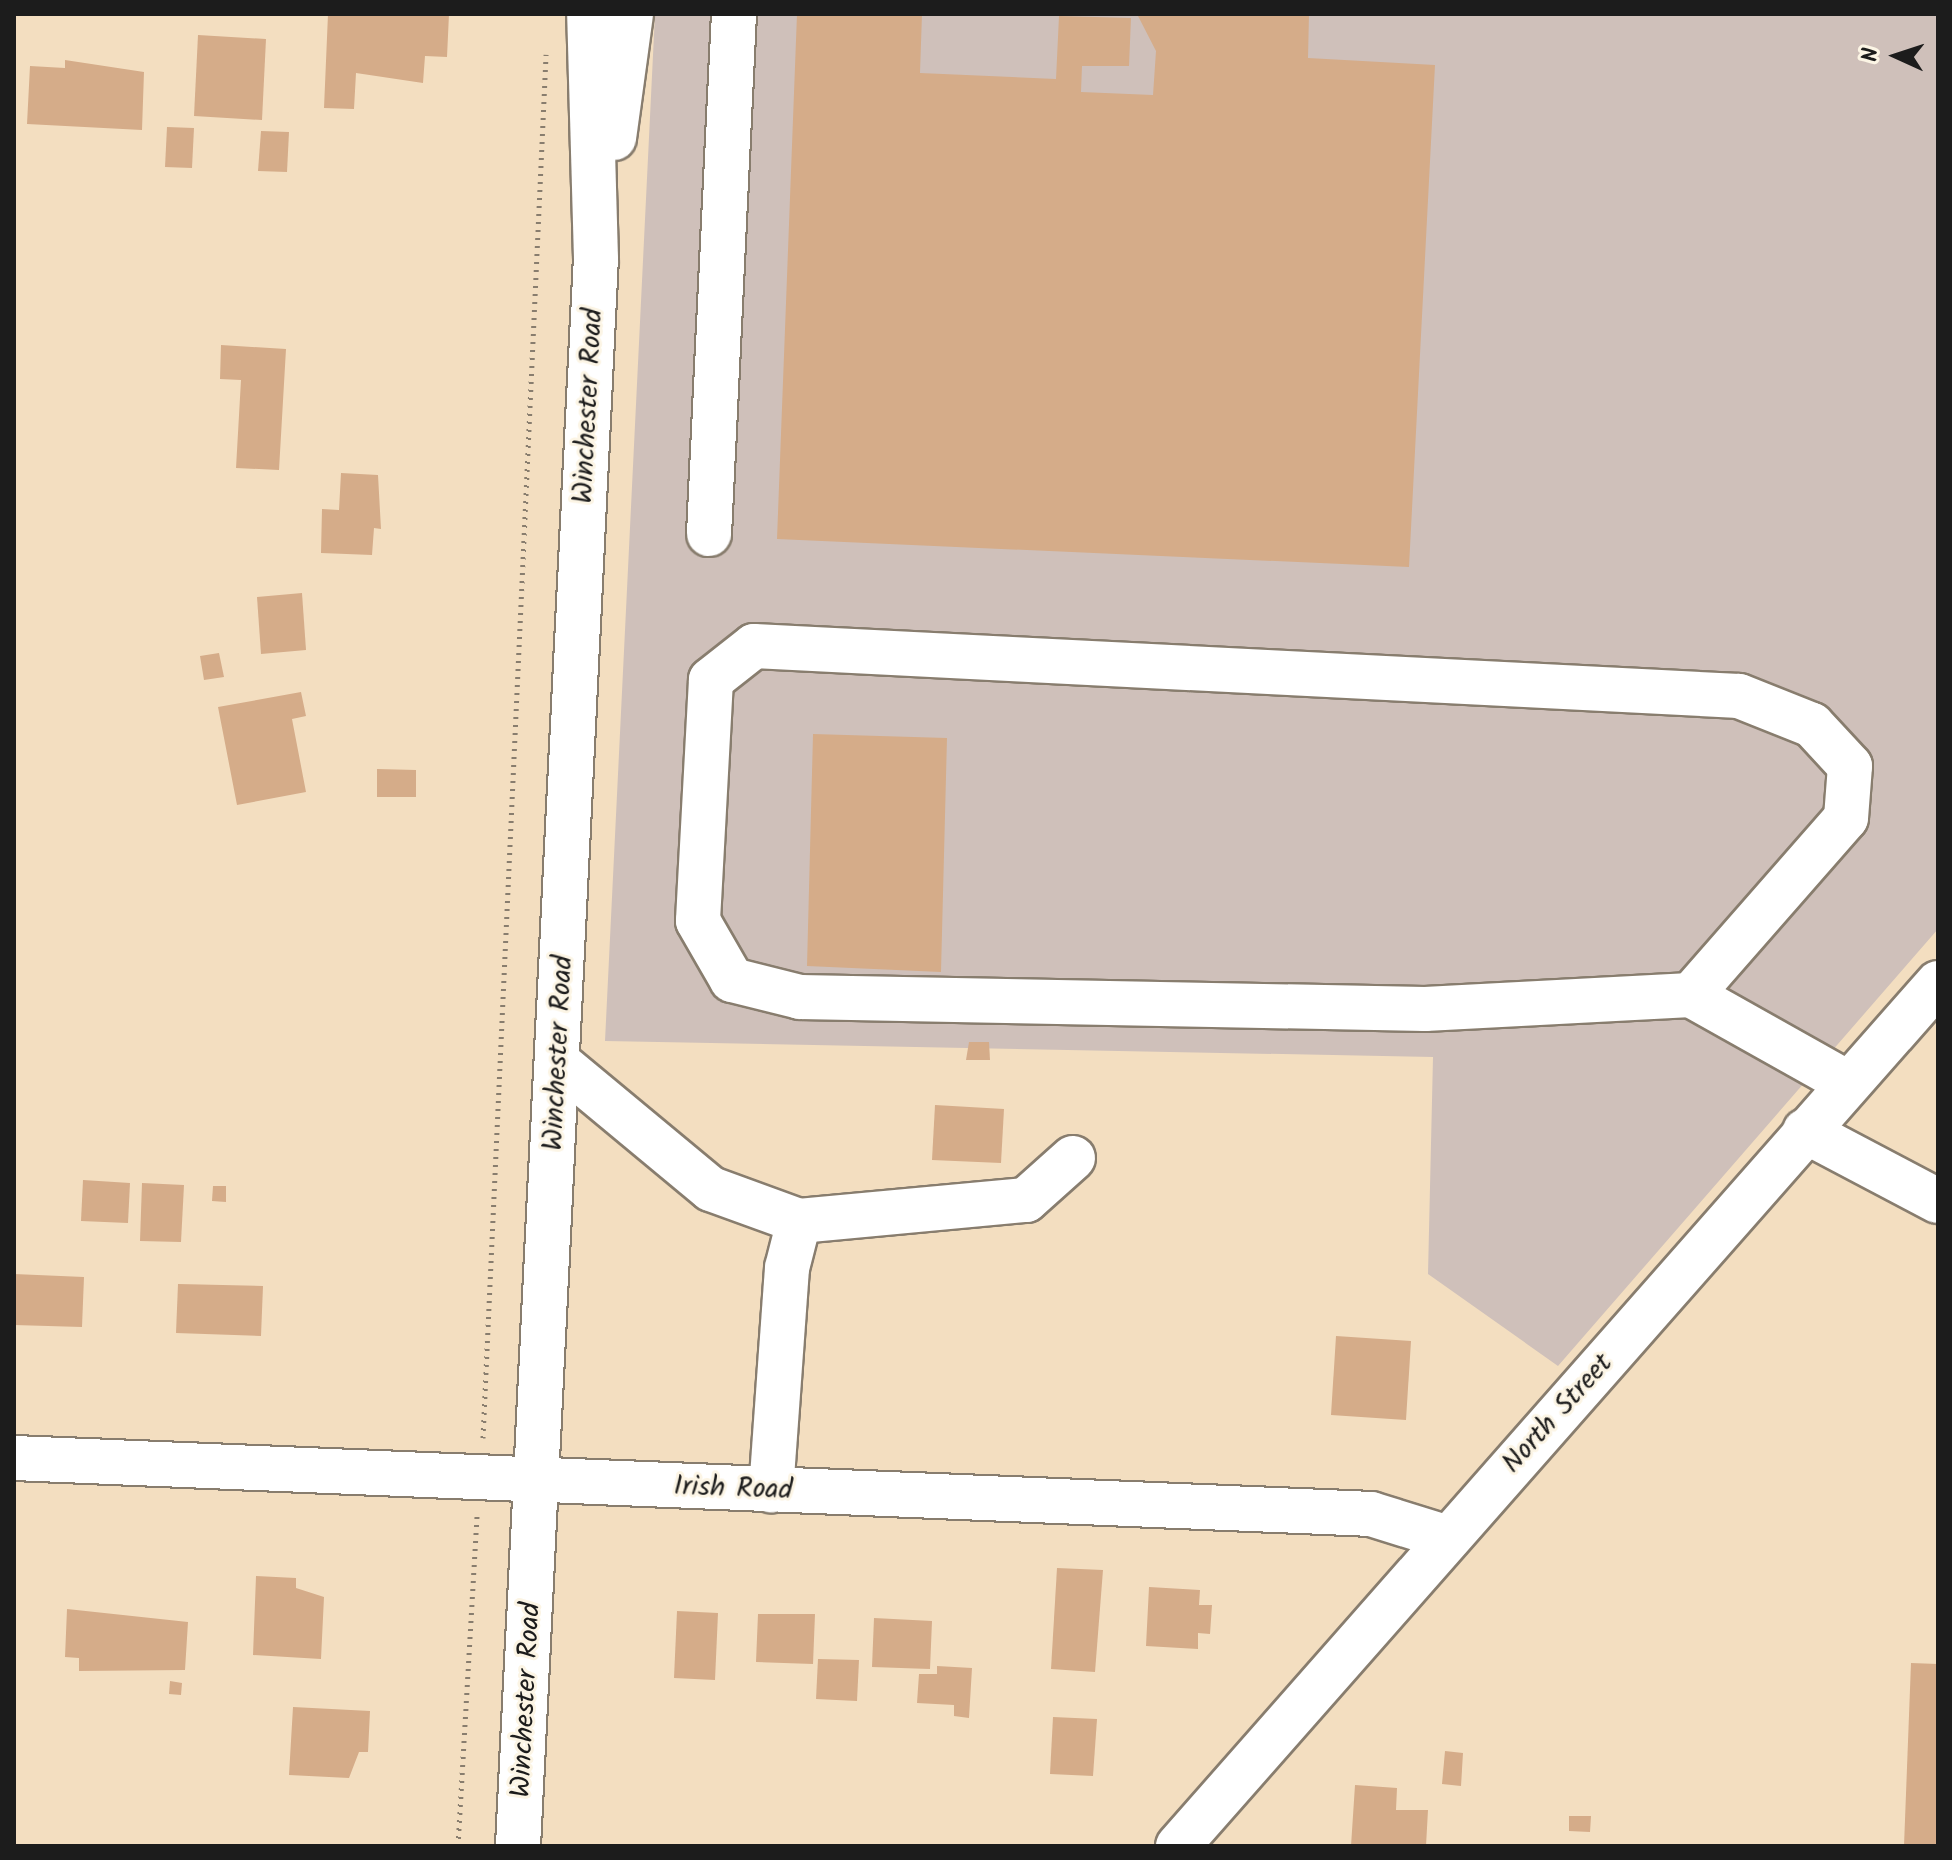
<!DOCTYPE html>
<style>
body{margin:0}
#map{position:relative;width:1952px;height:1860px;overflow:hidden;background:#f3dec0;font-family:Kalam,sans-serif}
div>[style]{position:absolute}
.industrial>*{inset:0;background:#cfc0ba}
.building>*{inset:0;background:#d5ac89}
.path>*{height:5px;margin-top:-2.5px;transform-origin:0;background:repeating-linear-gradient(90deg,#887d6e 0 2px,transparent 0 8px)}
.roads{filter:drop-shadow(2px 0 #887d6e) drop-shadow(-2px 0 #887d6e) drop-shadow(0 2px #887d6e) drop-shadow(0 -2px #887d6e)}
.minor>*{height:44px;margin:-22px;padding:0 22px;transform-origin:22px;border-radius:22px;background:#fff}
span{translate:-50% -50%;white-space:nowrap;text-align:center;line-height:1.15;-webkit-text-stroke:6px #fcf5e5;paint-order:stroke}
.street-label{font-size:28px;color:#1c1c1c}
.frame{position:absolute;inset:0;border:16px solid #1c1c1c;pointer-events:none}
.north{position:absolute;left:1856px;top:16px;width:80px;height:80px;-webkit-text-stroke:6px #fcf5e5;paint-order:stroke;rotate:273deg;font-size:22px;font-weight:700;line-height:32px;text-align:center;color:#1c1c1c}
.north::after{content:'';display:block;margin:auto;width:28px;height:36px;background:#1c1c1c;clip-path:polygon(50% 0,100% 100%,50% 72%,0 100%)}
</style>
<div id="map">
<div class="industrial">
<div style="clip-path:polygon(655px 14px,1938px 14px,1938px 929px,1558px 1366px,1428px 1274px,1433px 1057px,605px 1041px)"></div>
</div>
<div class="building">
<div style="clip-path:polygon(328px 14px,449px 14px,447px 57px,425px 56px,423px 83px,356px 73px,354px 109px,324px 108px)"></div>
<div style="clip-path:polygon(797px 14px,922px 14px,920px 73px,1056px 79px,1059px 16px,1131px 18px,1129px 66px,1082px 66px,1081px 92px,1153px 95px,1156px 51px,1137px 14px,1309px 14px,1308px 58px,1435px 65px,1409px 567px,777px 539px)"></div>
<div style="clip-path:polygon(198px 35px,266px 39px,262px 120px,194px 116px)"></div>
<div style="clip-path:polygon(65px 60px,144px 72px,142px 130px,27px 124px,30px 66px,65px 68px)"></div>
<div style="clip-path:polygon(167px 127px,194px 128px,192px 168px,165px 167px)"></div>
<div style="clip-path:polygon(261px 131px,289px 132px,287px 172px,258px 171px)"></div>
<div style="clip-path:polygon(221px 345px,286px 349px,279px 470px,236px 468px,241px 380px,220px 379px)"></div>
<div style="clip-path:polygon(341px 473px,378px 475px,381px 529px,374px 528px,372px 555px,321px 553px,322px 509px,339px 510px)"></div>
<div style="clip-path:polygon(302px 593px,306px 650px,261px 654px,257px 597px)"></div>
<div style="clip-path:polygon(219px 653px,224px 677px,204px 680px,200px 656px)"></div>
<div style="clip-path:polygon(301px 692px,306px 716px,292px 719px,306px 792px,237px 805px,218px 707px)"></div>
<div style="clip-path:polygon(813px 734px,947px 738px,941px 972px,807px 966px)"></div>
<div style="clip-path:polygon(377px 769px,416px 770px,416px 797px,377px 797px)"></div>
<div style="clip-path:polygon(969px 1042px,989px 1042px,990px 1060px,966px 1060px)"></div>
<div style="clip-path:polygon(935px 1105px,1004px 1109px,1001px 1163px,932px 1160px)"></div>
<div style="clip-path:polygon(83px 1180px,130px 1183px,128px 1223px,81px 1221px)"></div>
<div style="clip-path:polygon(142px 1183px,184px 1185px,181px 1242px,140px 1241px)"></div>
<div style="clip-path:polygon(213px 1186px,226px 1186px,226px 1202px,212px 1201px)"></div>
<div style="clip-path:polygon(14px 1274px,84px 1277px,82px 1327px,14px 1325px)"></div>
<div style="clip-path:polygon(178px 1284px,263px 1286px,261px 1336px,176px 1333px)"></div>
<div style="clip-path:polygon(1336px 1336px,1411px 1341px,1406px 1420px,1331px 1415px)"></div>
<div style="clip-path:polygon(1057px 1568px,1103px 1570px,1095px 1672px,1051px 1669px)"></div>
<div style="clip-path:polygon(256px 1576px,296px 1578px,296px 1588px,324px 1597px,321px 1659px,253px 1655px)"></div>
<div style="clip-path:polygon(1149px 1587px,1200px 1590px,1199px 1605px,1212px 1605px,1210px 1634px,1198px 1633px,1198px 1649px,1146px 1646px)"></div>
<div style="clip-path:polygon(67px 1609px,188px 1622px,185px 1670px,79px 1671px,79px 1658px,65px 1657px)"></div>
<div style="clip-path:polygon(677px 1611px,718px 1613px,715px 1680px,674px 1678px)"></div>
<div style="clip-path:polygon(758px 1614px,815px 1614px,813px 1664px,756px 1662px)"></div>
<div style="clip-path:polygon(874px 1618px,932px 1621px,930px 1669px,872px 1667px)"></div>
<div style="clip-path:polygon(818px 1659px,859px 1660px,857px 1701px,816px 1699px)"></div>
<div style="clip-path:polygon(1911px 1663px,1938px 1664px,1938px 1846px,1904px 1846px)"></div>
<div style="clip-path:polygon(937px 1666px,972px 1668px,969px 1718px,954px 1716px,954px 1705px,917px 1703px,919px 1674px,937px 1674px)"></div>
<div style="clip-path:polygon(170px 1681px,182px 1683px,181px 1695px,169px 1694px)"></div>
<div style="clip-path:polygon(293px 1707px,370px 1711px,368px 1752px,359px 1752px,349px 1778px,289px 1775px)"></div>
<div style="clip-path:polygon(1053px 1717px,1097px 1719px,1093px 1776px,1050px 1774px)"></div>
<div style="clip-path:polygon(1445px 1751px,1463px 1753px,1461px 1786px,1442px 1784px)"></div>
<div style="clip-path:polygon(1355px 1785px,1397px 1788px,1396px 1810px,1428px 1810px,1426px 1846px,1351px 1846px)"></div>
<div style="clip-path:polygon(1569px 1816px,1591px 1816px,1590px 1832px,1569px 1831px)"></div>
</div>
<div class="path">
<div style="left:483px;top:1438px;width:1385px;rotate:-87.39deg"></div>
<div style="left:458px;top:1846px;width:331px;rotate:-86.7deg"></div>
</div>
<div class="roads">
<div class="minor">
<div style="left:614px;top:138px;width:125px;rotate:-82.2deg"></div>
<div style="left:709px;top:534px;width:521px;rotate:-87.25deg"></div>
<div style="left:1691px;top:995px;width:235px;rotate:-48.8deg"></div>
<div style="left:1846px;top:818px;width:52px;rotate:-85.6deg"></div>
<div style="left:1850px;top:766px;width:56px;rotate:-132.8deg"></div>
<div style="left:1812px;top:725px;width:79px;rotate:-158.3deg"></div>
<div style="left:1739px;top:696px;width:986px;rotate:-177.09deg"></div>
<div style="left:754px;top:646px;width:55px;rotate:141.7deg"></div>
<div style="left:711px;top:680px;width:241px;rotate:93.1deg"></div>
<div style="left:698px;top:921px;width:68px;rotate:60deg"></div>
<div style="left:732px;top:980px;width:70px;rotate:14deg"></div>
<div style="left:800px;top:997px;width:625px;rotate:1.1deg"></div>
<div style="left:1425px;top:1009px;width:266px;rotate:-3deg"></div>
<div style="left:1691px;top:995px;width:180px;rotate:29.3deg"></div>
<div style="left:559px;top:1063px;width:197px;rotate:39.7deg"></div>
<div style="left:711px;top:1189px;width:94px;rotate:20deg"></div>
<div style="left:799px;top:1221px;width:49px;rotate:104.3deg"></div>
<div style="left:787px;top:1268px;width:223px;rotate:94.1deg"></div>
<div style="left:1805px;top:1131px;width:150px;rotate:27.8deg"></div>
<div style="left:799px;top:1221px;width:228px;rotate:-5.3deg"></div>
<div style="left:1026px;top:1200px;width:63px;rotate:-41.8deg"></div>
<div style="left:14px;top:1458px;width:1358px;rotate:2.36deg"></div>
<div style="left:1371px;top:1514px;width:81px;rotate:17.3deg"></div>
<div style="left:518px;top:1846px;width:1589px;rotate:-87.19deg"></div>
<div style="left:596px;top:259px;width:245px;rotate:-91.6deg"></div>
<div style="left:1178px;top:1846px;width:1150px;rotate:-48.63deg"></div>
</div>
</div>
<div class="street-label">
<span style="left:589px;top:406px;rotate:-87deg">Winchester Road</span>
<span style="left:559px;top:1053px;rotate:-87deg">Winchester Road</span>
<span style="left:1558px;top:1414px;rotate:-48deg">North Street</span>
<span style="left:733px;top:1489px;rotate:2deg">Irish Road</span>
<span style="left:527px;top:1700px;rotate:-87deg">Winchester Road</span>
</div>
<div class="frame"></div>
<div class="north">N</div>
</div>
